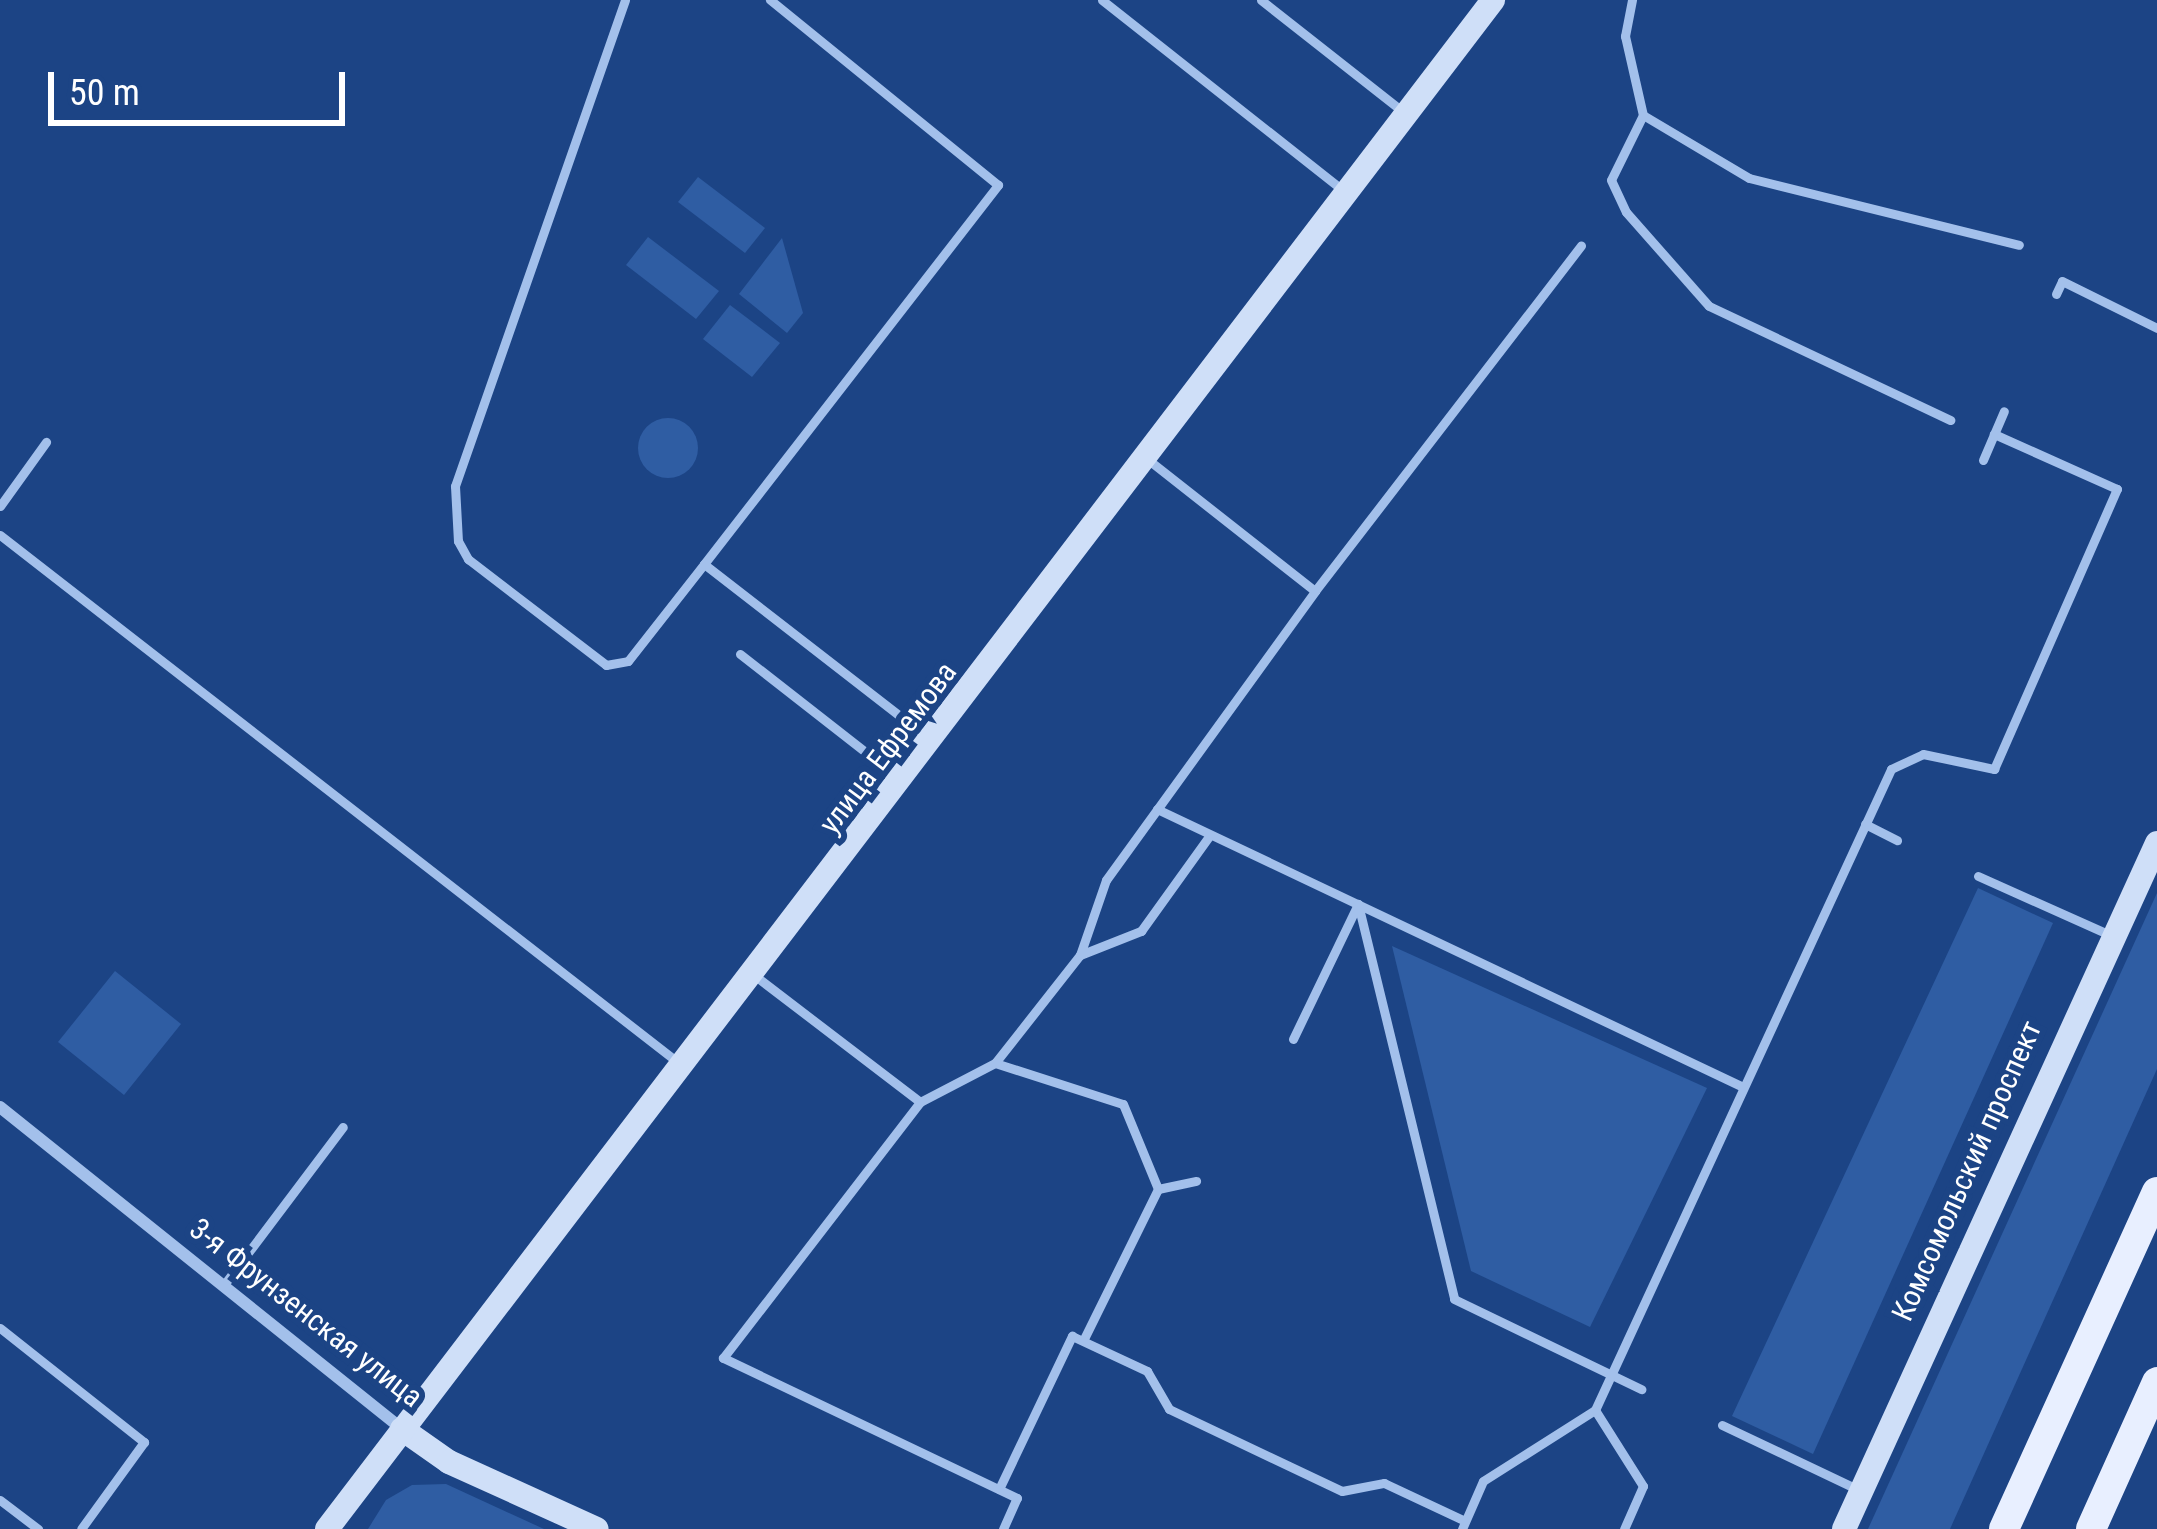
<!DOCTYPE html>
<meta charset="utf-8">
<style>
body{margin:0}
#map{position:relative;width:2157px;height:1529px;overflow:hidden;background:#1c4485;font-family:"Roboto Condensed",sans-serif}
div>[style]{position:absolute}
.green>*{inset:0;background:#2f5da3}
.round{border-radius:50%}
.lane>*{height:9px;margin:-4.5px;padding:0 4.5px;transform-origin:4.5px;border-radius:4.5px;background:#a3c0eb}
.street>*{height:12px;margin:-6px;padding:0 6px;transform-origin:6px;border-radius:6px;background:#a3c0eb}
.secondary>*{height:24px;margin:-12px;padding:0 12px;transform-origin:12px;border-radius:12px;background:#cfdff8}
.primary>*{height:30px;margin:-15px;padding:0 15px;transform-origin:15px;border-radius:15px;background:#e8efff}
span{translate:-50% -50%;white-space:nowrap;text-align:center;line-height:1.15;-webkit-text-stroke:12px #1c4485;paint-order:stroke}
.street-label{font-size:30px;color:#fff}
.scale{position:absolute;left:48px;top:72px;width:297px;height:54px;box-sizing:border-box;border:6px solid #fff;border-top:0;padding-left:15px;font-size:36px;line-height:42px;white-space:nowrap;color:#fff;-webkit-text-stroke:9px #1c4485;paint-order:stroke}
</style>
<div id="map">
<div class="green">
<div style="clip-path:polygon(698px 177px,765px 228px,745px 253px,678px 202px)"></div>
<div style="clip-path:polygon(648px 237px,719px 291px,696px 319px,626px 265px)"></div>
<div style="clip-path:polygon(782px 238px,803px 313px,787px 333px,739px 294px)"></div>
<div style="clip-path:polygon(730px 305px,780px 343px,752px 377px,703px 339px)"></div>
<div class="round" style="left:638px;top:418px;width:60px;height:60px"></div>
<div style="clip-path:polygon(1978px 888px,2053px 923px,1813px 1454px,1732px 1416px)"></div>
<div style="clip-path:polygon(2157px 893px,2157px 1069px,1950px 1529px,1868px 1529px)"></div>
<div style="clip-path:polygon(1392px 946px,1707px 1088px,1590px 1327px,1471px 1271px)"></div>
<div style="clip-path:polygon(115px 971px,181px 1024px,124px 1095px,58px 1042px)"></div>
<div style="clip-path:polygon(446px 1484px,544px 1529px,368px 1529px,386px 1500px,412px 1485px)"></div>
</div>
<div class="lane">
<div style="left:625px;top:0;width:515px;rotate:109.28deg"></div>
<div style="left:455px;top:486px;width:55px;rotate:86.9deg"></div>
<div style="left:458px;top:541px;width:21px;rotate:61deg"></div>
<div style="left:468px;top:559px;width:174px;rotate:37.5deg"></div>
<div style="left:606px;top:665px;width:22px;rotate:-10deg"></div>
<div style="left:628px;top:661px;width:123px;rotate:-51.9deg"></div>
<div style="left:704px;top:564px;width:282px;rotate:37.8deg"></div>
<div style="left:1102px;top:0;width:311px;rotate:38.3deg"></div>
<div style="left:1261px;top:0;width:184px;rotate:38.2deg"></div>
<div style="left:1632px;top:0;width:37px;rotate:101deg"></div>
<div style="left:1625px;top:36px;width:81px;rotate:77.2deg"></div>
<div style="left:1643px;top:115px;width:72px;rotate:116.2deg"></div>
<div style="left:1611px;top:180px;width:35px;rotate:65deg"></div>
<div style="left:1626px;top:212px;width:125px;rotate:48.6deg"></div>
<div style="left:1709px;top:306px;width:267px;rotate:25.3deg"></div>
<div style="left:1643px;top:115px;width:123px;rotate:30.7deg"></div>
<div style="left:1749px;top:178px;width:278px;rotate:13.9deg"></div>
<div style="left:2056px;top:294px;width:14px;rotate:-65deg"></div>
<div style="left:2062px;top:281px;width:106px;rotate:26.3deg"></div>
<div style="left:1146px;top:458px;width:215px;rotate:38.2deg"></div>
<div style="left:1983px;top:460px;width:53px;rotate:-66.8deg"></div>
<div style="left:0;top:506px;width:79px;rotate:-54.3deg"></div>
<div style="left:0;top:535px;width:862px;rotate:37.88deg"></div>
<div style="left:704px;top:564px;width:480px;rotate:-52.2deg"></div>
<div style="left:998px;top:185px;width:294px;rotate:-140.9deg"></div>
<div style="left:740px;top:654px;width:198px;rotate:38deg"></div>
<div style="left:1157px;top:809px;width:649px;rotate:25.38deg"></div>
<div style="left:1865px;top:824px;width:36px;rotate:27deg"></div>
<div style="left:1978px;top:876px;width:145px;rotate:24.1deg"></div>
<div style="left:1358px;top:904px;width:406px;rotate:76.3deg"></div>
<div style="left:1454px;top:1299px;width:208px;rotate:25.7deg"></div>
<div style="left:1080px;top:955px;width:66px;rotate:-21.5deg"></div>
<div style="left:1141px;top:931px;width:118px;rotate:-54.3deg"></div>
<div style="left:754px;top:975px;width:209px;rotate:37.4deg"></div>
<div style="left:1293px;top:1039px;width:150px;rotate:-64.3deg"></div>
<div style="left:995px;top:1063px;width:134px;rotate:17.8deg"></div>
<div style="left:1123px;top:1104px;width:92px;rotate:67.6deg"></div>
<div style="left:1158px;top:1189px;width:169px;rotate:116.3deg"></div>
<div style="left:1158px;top:1189px;width:39px;rotate:-12deg"></div>
<div style="left:223px;top:1286px;width:199px;rotate:-53deg"></div>
<div style="left:0;top:1328px;width:184px;rotate:38.4deg"></div>
<div style="left:144px;top:1442px;width:107px;rotate:125.9deg"></div>
<div style="left:1595px;top:1410px;width:90px;rotate:57.7deg"></div>
<div style="left:1643px;top:1486px;width:47px;rotate:113.8deg"></div>
<div style="left:1722px;top:1425px;width:149px;rotate:25.4deg"></div>
<div style="left:999px;top:1489px;width:170px;rotate:-64.5deg"></div>
<div style="left:1072px;top:1336px;width:83px;rotate:25deg"></div>
<div style="left:1147px;top:1371px;width:44px;rotate:59.9deg"></div>
<div style="left:1169px;top:1409px;width:191px;rotate:25.4deg"></div>
<div style="left:1342px;top:1491px;width:43px;rotate:-10.8deg"></div>
<div style="left:1384px;top:1483px;width:89px;rotate:25.1deg"></div>
<div style="left:0;top:1500px;width:48px;rotate:37.3deg"></div>
<div style="left:1003px;top:1529px;width:34px;rotate:-66deg"></div>
<div style="left:1017px;top:1498px;width:326px;rotate:-154.5deg"></div>
<div style="left:723px;top:1358px;width:323px;rotate:-52.4deg"></div>
<div style="left:920px;top:1102px;width:85px;rotate:-27.5deg"></div>
<div style="left:995px;top:1063px;width:137px;rotate:-51.8deg"></div>
<div style="left:1080px;top:955px;width:79px;rotate:-70.9deg"></div>
<div style="left:1106px;top:880px;width:357px;rotate:-54.1deg"></div>
<div style="left:1315px;top:591px;width:436px;rotate:-52.4deg"></div>
<div style="left:1462px;top:1529px;width:52px;rotate:-66.4deg"></div>
<div style="left:1483px;top:1481px;width:133px;rotate:-32.4deg"></div>
<div style="left:1595px;top:1410px;width:706px;rotate:-65.21deg"></div>
<div style="left:1891px;top:769px;width:35px;rotate:-25deg"></div>
<div style="left:1923px;top:754px;width:73px;rotate:11.9deg"></div>
<div style="left:1994px;top:769px;width:306px;rotate:-66.3deg"></div>
<div style="left:2117px;top:489px;width:135px;rotate:-155.9deg"></div>
</div>
<div class="street">
<div style="left:0;top:1107px;width:515px;rotate:38.69deg"></div>
</div>
<div class="secondary">
<div style="left:402px;top:1429px;width:57px;rotate:35.1deg"></div>
<div style="left:449px;top:1462px;width:162px;rotate:24.4deg"></div>
<div style="left:327px;top:1529px;width:1923px;rotate:-52.67deg"></div>
<div style="left:1844px;top:1529px;width:754px;rotate:-65.47deg"></div>
</div>
<div class="primary">
<div style="left:2004px;top:1529px;width:370px;rotate:-65.6deg"></div>
<div style="left:2091px;top:1529px;width:161px;rotate:-65.8deg"></div>
</div>
<div class="street-label">
<span style="left:888px;top:748px;rotate:-53deg">улица Ефремова</span>
<span style="left:1967px;top:1171px;rotate:-66deg">Комсомольский проспект</span>
<span style="left:306px;top:1313px;rotate:38deg">3-я Фрунзенская улица</span>
</div>
<div class="scale">50 m</div>
</div>
